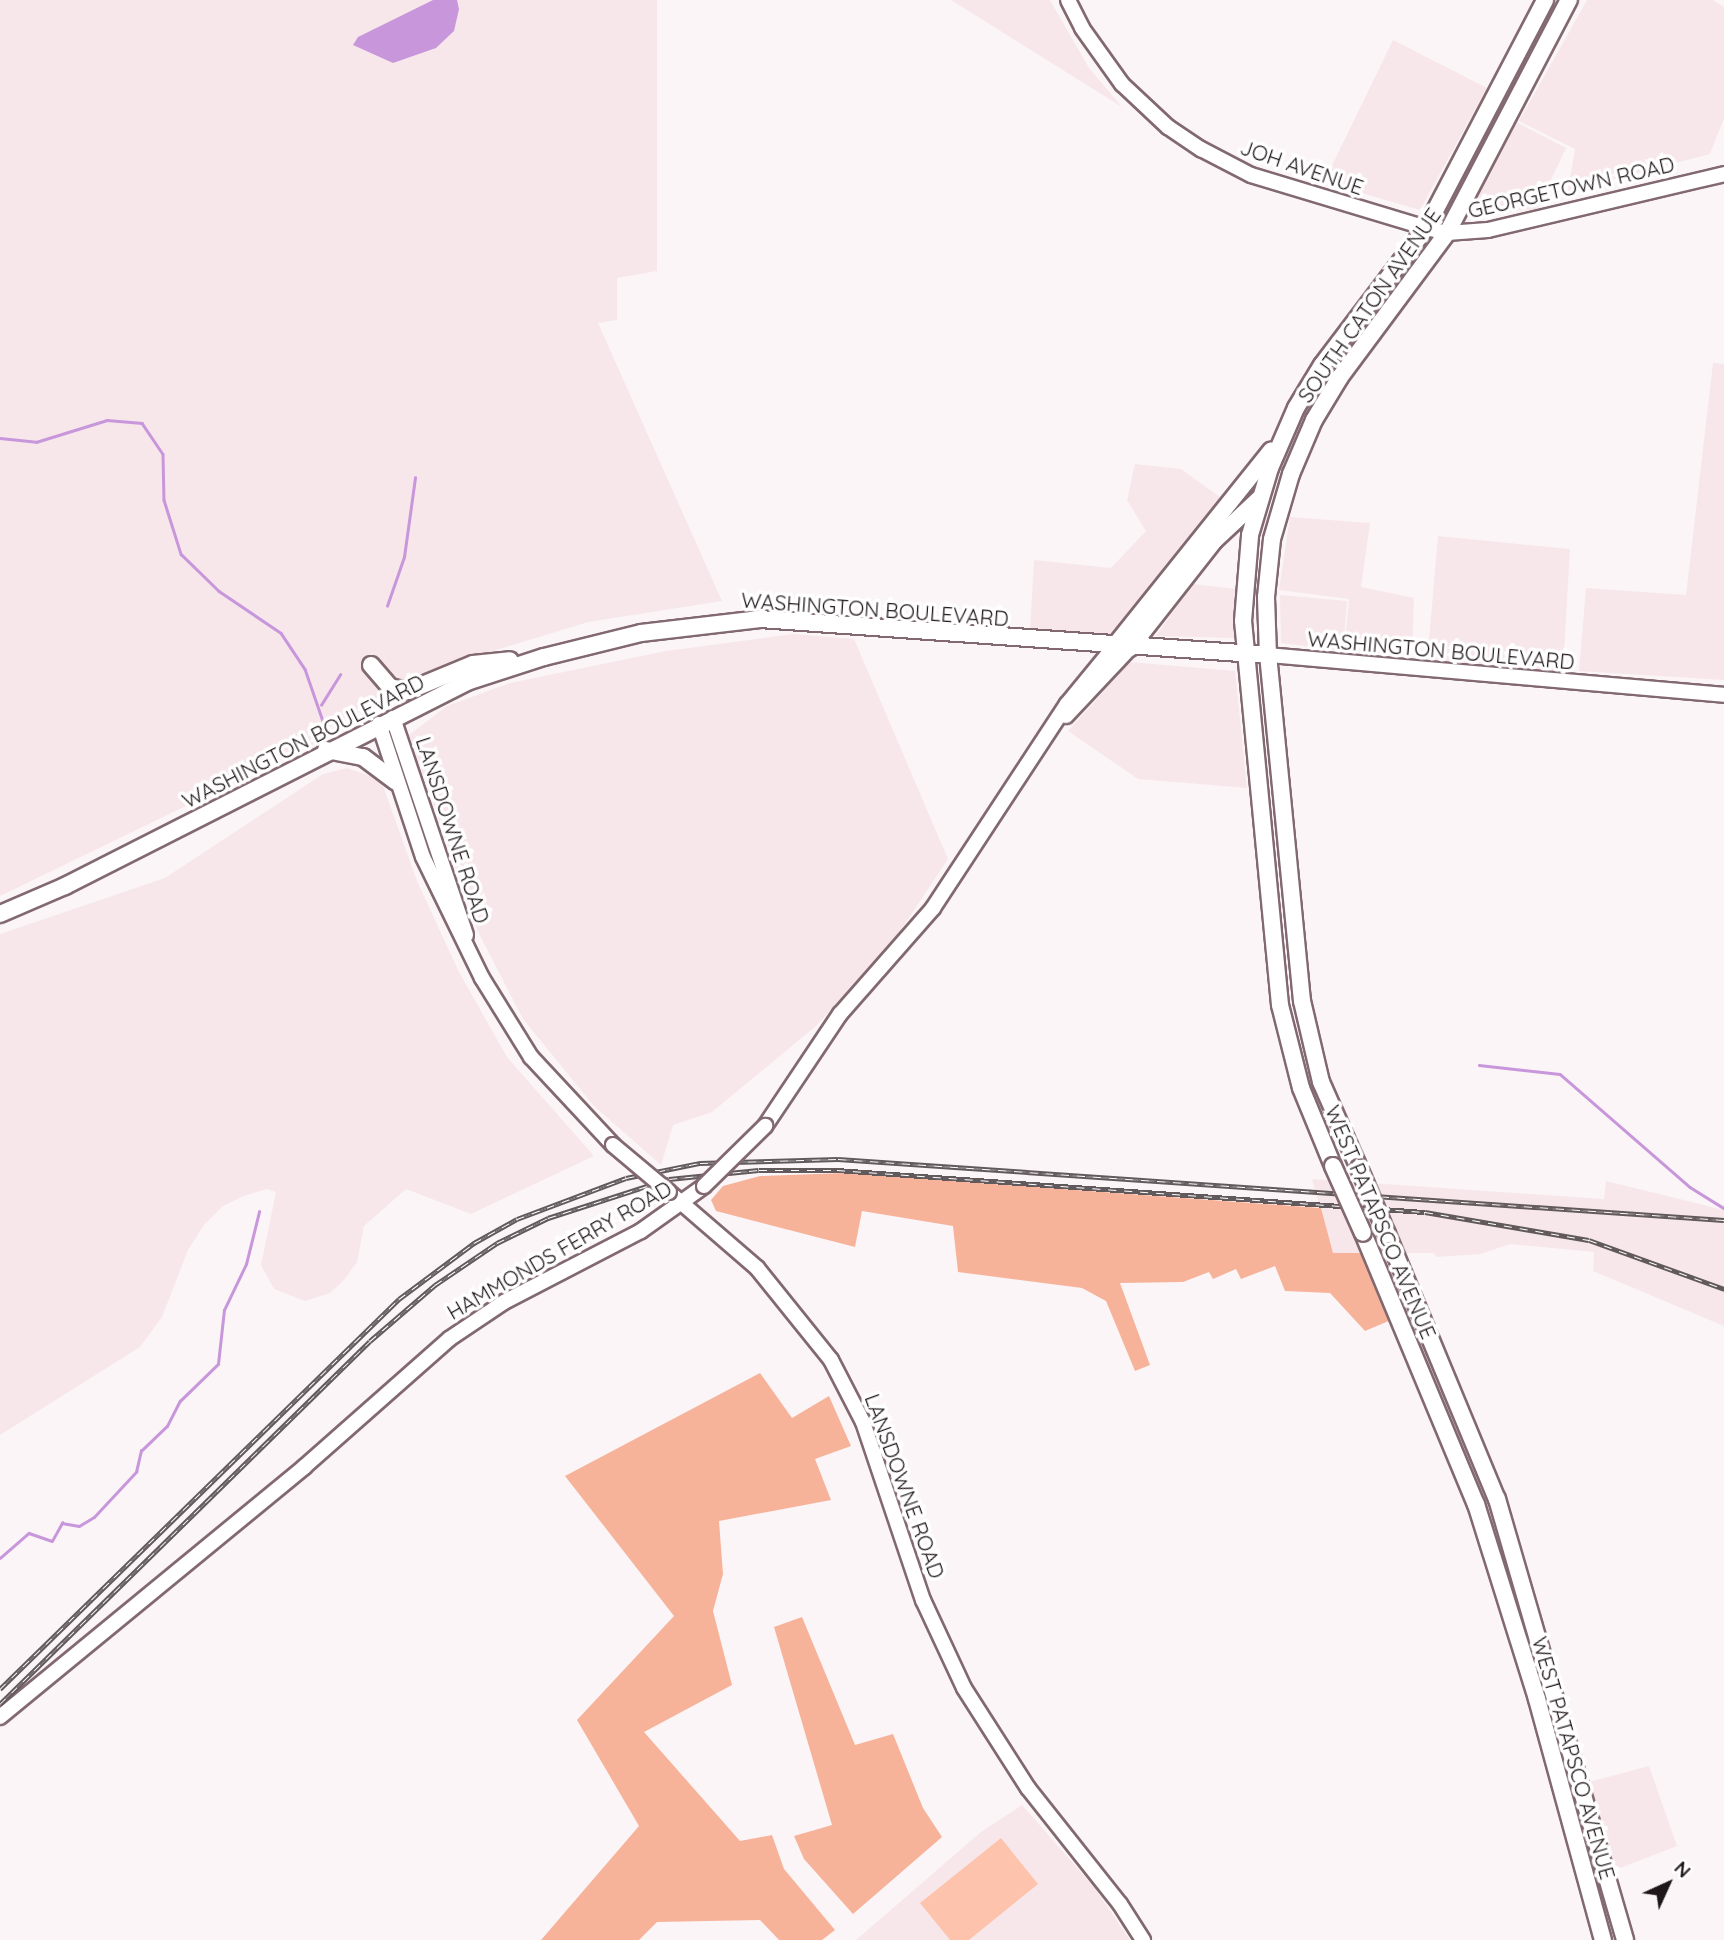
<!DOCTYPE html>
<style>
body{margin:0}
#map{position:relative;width:1724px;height:1940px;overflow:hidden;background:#fbf5f7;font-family:Quicksand,sans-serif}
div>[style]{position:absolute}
.built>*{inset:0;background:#f7e7eb}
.green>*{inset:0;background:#fdc3ad}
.forest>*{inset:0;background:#f7b39a}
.water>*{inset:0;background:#c897db}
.stream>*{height:2.5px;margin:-1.25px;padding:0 1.25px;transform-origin:1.25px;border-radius:1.25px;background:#c897db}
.roads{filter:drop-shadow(2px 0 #826970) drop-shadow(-2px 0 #826970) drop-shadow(0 2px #826970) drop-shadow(0 -2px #826970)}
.secondary>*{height:14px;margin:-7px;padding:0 7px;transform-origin:7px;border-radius:7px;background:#fff}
.primary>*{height:16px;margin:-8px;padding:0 8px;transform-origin:8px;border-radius:8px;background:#fff}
.rail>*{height:5px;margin-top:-2.5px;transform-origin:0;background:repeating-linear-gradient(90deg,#fff 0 8px,#61595b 0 16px);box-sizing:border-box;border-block:2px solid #61595b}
.bridges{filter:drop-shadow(2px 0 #826970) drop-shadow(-2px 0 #826970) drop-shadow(0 2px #826970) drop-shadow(0 -2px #826970)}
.secondary-bridge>*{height:14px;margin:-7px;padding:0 7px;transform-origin:7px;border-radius:7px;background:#fff}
.primary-bridge>*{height:16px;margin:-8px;padding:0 8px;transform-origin:8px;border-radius:8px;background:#fff}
span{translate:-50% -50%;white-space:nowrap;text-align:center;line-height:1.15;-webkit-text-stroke:7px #fff;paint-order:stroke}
.street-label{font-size:21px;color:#1f1619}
.north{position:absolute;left:1633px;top:1849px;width:70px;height:70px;-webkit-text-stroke:5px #fff;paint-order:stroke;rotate:45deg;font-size:19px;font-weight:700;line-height:28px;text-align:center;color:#1f1619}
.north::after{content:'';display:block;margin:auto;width:24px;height:32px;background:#1f1619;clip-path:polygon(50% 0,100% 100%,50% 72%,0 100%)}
</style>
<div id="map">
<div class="built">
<div style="clip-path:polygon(0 0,657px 0,657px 271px,617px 278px,617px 320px,598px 323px,722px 601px,588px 622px,460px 661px,320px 731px,316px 743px,0 896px)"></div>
<div style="clip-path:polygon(951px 0,1050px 0,1089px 68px,1122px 107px)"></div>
<div style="clip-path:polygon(1587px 0,1713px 0,1724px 7px,1724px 118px,1710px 154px,1568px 191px,1575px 149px,1519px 121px)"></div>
<div style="clip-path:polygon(1393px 40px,1487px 88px,1420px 210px,1324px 182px)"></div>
<div style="clip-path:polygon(1516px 122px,1566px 148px,1537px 209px,1468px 215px)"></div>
<div style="clip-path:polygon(1713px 363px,1724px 364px,1724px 680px,1579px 671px,1586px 588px,1686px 595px)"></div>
<div style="clip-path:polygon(1135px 464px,1181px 469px,1221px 498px,1112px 635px,1030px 630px,1034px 560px,1111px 568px,1146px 531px,1127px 500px)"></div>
<div style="clip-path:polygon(1290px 517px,1370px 523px,1361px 587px,1414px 598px,1412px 656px,1344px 650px,1349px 599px,1279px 590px)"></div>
<div style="clip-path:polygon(1438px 536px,1570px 549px,1563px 671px,1427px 663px)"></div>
<div style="clip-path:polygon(1192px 584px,1236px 589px,1236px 638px,1156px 636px)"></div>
<div style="clip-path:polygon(1280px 595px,1347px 601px,1343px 651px,1281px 643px)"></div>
<div style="clip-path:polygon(793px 634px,854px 639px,948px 859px,894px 940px,816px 1026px,712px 1112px,673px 1125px,661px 1165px,594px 1106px,523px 1019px,478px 932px,409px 735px,447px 706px,510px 683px,666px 651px)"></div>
<div style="clip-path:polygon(1130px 662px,1235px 671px,1247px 788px,1138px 779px,1068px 731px)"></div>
<div style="clip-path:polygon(347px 768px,381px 780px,417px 881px,459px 972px,507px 1057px,594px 1156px,471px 1214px,406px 1189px,364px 1226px,357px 1262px,344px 1280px,330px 1293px,305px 1301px,274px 1289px,261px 1265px,276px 1192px,267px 1189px,244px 1196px,223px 1206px,204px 1225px,188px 1250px,162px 1317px,140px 1347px,0 1435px,0 934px,165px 878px,323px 774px)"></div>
<div style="clip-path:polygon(1312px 1179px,1604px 1199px,1606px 1181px,1724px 1210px,1724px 1326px,1593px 1271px,1594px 1252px,1510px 1244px,1481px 1254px,1437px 1257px,1433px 1253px,1333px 1253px)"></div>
<div style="clip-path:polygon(1649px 1766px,1677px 1846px,1615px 1870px,1589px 1782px)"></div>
<div style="clip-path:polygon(1022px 1805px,1094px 1887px,1130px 1940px,856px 1940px,981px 1832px)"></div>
</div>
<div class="green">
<div style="clip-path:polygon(1001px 1838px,1038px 1884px,969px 1940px,950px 1940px,920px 1903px)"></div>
</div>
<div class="forest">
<div style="clip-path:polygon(844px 1173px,1321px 1208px,1333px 1253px,1362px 1253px,1391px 1320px,1365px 1331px,1330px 1293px,1285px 1291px,1275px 1266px,1241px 1279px,1236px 1269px,1213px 1279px,1209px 1272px,1183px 1282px,1120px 1283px,1150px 1365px,1135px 1371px,1106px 1301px,1082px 1288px,958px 1272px,953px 1226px,862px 1211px,855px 1247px,716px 1211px,711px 1200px,723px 1186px,760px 1176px)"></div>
<div style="clip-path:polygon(760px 1373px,792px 1418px,829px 1396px,851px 1446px,815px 1459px,831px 1500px,719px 1521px,723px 1574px,713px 1611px,732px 1685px,644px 1732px,740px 1841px,772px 1835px,784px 1869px,835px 1930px,822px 1940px,779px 1940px,760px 1920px,657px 1922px,639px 1940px,541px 1940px,639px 1826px,577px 1720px,674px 1616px,565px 1476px)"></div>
<div style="clip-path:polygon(802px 1617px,855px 1745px,893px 1734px,923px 1808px,942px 1837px,853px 1914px,804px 1859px,794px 1836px,832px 1825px,774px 1627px)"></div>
</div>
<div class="water">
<div style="clip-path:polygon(433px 0,457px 0,459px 9px,454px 31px,436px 48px,393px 63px,353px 45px,358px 37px)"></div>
</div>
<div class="stream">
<div style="left:0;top:438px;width:36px;rotate:6deg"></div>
<div style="left:36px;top:442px;width:74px;rotate:-17.2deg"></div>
<div style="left:107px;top:420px;width:35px;rotate:5deg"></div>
<div style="left:142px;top:423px;width:37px;rotate:56deg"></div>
<div style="left:163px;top:454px;width:46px;rotate:88.8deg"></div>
<div style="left:164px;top:500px;width:57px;rotate:72.5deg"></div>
<div style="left:181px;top:554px;width:53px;rotate:44.2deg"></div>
<div style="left:219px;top:591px;width:75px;rotate:34.1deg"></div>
<div style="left:281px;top:633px;width:43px;rotate:56.3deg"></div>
<div style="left:305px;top:669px;width:68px;rotate:71deg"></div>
<div style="left:387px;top:606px;width:52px;rotate:-70.9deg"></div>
<div style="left:404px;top:557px;width:80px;rotate:-82.1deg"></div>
<div style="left:321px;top:705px;width:36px;rotate:-58deg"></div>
<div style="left:1479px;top:1065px;width:81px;rotate:6.3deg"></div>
<div style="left:1560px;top:1074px;width:172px;rotate:41deg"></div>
<div style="left:1690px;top:1187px;width:40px;rotate:32deg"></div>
<div style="left:0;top:1558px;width:38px;rotate:-41deg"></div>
<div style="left:29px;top:1533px;width:24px;rotate:19deg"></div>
<div style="left:52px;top:1541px;width:21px;rotate:-61deg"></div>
<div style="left:62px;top:1523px;width:17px;rotate:10deg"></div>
<div style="left:79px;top:1526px;width:17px;rotate:-31deg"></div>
<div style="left:94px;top:1517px;width:62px;rotate:-47deg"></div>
<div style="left:136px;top:1472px;width:22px;rotate:-77deg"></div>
<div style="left:141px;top:1451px;width:36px;rotate:-44deg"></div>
<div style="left:167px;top:1426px;width:28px;rotate:-63deg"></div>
<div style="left:180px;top:1401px;width:53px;rotate:-44.2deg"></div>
<div style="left:218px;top:1364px;width:54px;rotate:-83.7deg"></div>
<div style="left:224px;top:1310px;width:51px;rotate:-64.4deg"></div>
<div style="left:246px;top:1264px;width:54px;rotate:-76deg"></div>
</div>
<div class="roads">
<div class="secondary">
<div style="left:1068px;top:0;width:31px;rotate:63deg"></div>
<div style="left:1082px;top:28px;width:69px;rotate:54.5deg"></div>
<div style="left:1122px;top:84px;width:63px;rotate:43.1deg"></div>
<div style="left:1168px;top:127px;width:40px;rotate:34deg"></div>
<div style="left:1201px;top:149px;width:56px;rotate:27.5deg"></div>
<div style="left:1251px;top:175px;width:183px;rotate:16.8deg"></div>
<div style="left:1426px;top:228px;width:22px;rotate:13deg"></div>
<div style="left:1447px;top:233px;width:41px;rotate:-4.2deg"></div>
<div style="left:1488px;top:230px;width:243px;rotate:-13.3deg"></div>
<div style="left:1268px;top:655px;width:458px;rotate:5deg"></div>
<div style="left:1066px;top:716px;width:93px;rotate:-46.7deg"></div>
<div style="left:393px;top:718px;width:229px;rotate:71.4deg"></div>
<div style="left:379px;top:724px;width:140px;rotate:71.7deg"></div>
<div style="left:423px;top:857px;width:135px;rotate:64deg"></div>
<div style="left:482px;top:978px;width:93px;rotate:58.2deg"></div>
<div style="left:531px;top:1057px;width:120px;rotate:47deg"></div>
<div style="left:765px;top:1126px;width:135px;rotate:-56.2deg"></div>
<div style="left:840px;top:1014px;width:141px;rotate:-48.7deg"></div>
<div style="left:933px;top:908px;width:244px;rotate:-56.7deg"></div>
<div style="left:1067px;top:704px;width:72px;rotate:-50.6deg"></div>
<div style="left:669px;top:1192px;width:116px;rotate:40.8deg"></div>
<div style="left:757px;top:1268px;width:118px;rotate:51.2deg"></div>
<div style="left:831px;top:1360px;width:70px;rotate:62.7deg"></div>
<div style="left:863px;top:1422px;width:188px;rotate:71.4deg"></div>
<div style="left:923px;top:1600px;width:97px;rotate:65deg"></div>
<div style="left:964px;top:1688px;width:119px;rotate:57.4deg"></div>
<div style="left:1028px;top:1788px;width:148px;rotate:51.6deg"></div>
<div style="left:1120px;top:1904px;width:43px;rotate:57.4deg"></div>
<div style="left:0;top:1717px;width:394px;rotate:-39.4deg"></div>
<div style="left:304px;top:1467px;width:193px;rotate:-41.4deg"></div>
<div style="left:449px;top:1339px;width:66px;rotate:-33.9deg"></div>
<div style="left:504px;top:1302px;width:154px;rotate:-27.4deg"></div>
<div style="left:641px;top:1231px;width:77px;rotate:-35.5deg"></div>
</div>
<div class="primary">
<div style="left:1113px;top:648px;width:253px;rotate:-51.3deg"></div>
<div style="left:1130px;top:648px;width:136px;rotate:-51.9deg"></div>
<div style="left:1214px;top:541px;width:62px;rotate:-43deg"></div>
<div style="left:371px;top:665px;width:29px;rotate:49deg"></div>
<div style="left:390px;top:687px;width:18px;rotate:13deg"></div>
<div style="left:408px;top:691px;width:70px;rotate:-22.6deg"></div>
<div style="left:473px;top:664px;width:37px;rotate:-6deg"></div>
<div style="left:326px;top:750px;width:38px;rotate:11deg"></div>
<div style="left:363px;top:757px;width:41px;rotate:37.1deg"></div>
<div style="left:0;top:914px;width:71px;rotate:-23.3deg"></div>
<div style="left:65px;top:886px;width:451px;rotate:-26.9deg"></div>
<div style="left:467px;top:682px;width:81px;rotate:-18deg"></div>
<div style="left:544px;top:657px;width:100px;rotate:-13.9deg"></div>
<div style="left:641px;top:633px;width:120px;rotate:-6.7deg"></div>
<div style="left:760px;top:619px;width:509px;rotate:4.05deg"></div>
<div style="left:1333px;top:1166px;width:84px;rotate:-112.3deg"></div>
<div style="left:1301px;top:1088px;width:86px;rotate:-104.2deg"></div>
<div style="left:1280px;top:1005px;width:386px;rotate:-95.5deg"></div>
<div style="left:1243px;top:621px;width:86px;rotate:-85.3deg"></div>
<div style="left:1250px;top:535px;width:70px;rotate:-73.4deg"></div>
<div style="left:1270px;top:468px;width:65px;rotate:-66.6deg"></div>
<div style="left:1296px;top:408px;width:50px;rotate:-58.8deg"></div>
<div style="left:1322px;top:365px;width:172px;rotate:-52.8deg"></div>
<div style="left:1426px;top:228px;width:257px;rotate:-62.4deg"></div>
<div style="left:1359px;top:1168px;width:94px;rotate:-113.8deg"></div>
<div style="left:1321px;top:1082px;width:83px;rotate:-103.2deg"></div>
<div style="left:1302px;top:1001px;width:348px;rotate:-95.6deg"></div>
<div style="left:1268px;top:655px;width:58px;rotate:-92deg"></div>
<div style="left:1266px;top:597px;width:58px;rotate:-84.1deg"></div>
<div style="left:1272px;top:539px;width:68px;rotate:-73.7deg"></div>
<div style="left:1291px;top:474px;width:59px;rotate:-66.9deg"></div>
<div style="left:1314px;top:420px;width:50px;rotate:-58.8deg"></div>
<div style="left:1340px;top:377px;width:179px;rotate:-53.4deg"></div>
<div style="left:1447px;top:233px;width:263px;rotate:-62.4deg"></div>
<div style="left:1363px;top:1233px;width:294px;rotate:67.4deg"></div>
<div style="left:1476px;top:1504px;width:204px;rotate:72.6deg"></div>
<div style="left:1537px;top:1699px;width:250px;rotate:74.7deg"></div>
<div style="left:1387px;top:1234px;width:287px;rotate:67.5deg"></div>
<div style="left:1497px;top:1499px;width:459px;rotate:73.8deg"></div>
</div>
</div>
<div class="rail">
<div style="left:0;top:1689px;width:558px;rotate:-44.35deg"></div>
<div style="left:399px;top:1299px;width:94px;rotate:-36.7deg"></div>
<div style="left:474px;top:1243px;width:49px;rotate:-29.2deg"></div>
<div style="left:517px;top:1219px;width:116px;rotate:-20.6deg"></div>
<div style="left:626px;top:1178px;width:76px;rotate:-11.5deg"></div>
<div style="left:700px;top:1163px;width:138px;rotate:-1.7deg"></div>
<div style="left:838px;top:1159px;width:888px;rotate:3.94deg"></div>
<div style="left:0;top:1704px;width:518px;rotate:-44.45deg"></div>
<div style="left:370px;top:1341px;width:86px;rotate:-40.7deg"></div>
<div style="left:435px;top:1285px;width:75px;rotate:-34.1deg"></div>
<div style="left:497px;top:1243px;width:57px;rotate:-26.1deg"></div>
<div style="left:548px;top:1218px;width:127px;rotate:-17.9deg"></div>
<div style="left:669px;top:1179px;width:90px;rotate:-5.7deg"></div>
<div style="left:759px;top:1170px;width:78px"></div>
<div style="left:837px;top:1170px;width:589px;rotate:4.09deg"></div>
<div style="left:1425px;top:1212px;width:166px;rotate:9.7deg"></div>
<div style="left:1589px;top:1240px;width:144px;rotate:19.9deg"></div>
</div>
<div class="bridges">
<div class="secondary-bridge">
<div style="left:613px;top:1145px;width:73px;rotate:40deg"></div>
<div style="left:704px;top:1186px;width:86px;rotate:-44.5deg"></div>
</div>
<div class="primary-bridge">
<div style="left:1333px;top:1166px;width:73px;rotate:65.9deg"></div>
<div style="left:1359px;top:1168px;width:72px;rotate:67deg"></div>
</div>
</div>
<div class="street-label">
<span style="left:1302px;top:167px;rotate:19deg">JOH AVENUE</span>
<span style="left:1571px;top:187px;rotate:-13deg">GEORGETOWN ROAD</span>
<span style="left:1369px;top:305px;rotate:-55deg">SOUTH CATON AVENUE</span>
<span style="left:875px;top:609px;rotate:4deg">WASHINGTON BOULEVARD</span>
<span style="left:1441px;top:650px;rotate:5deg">WASHINGTON BOULEVARD</span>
<span style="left:303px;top:741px;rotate:-27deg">WASHINGTON BOULEVARD</span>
<span style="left:453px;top:830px;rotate:72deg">LANSDOWNE ROAD</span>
<span style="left:1381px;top:1222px;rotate:67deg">WEST PATAPSCO AVENUE</span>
<span style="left:559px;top:1250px;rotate:-30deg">HAMMONDS FERRY ROAD</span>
<span style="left:905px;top:1486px;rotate:70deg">LANSDOWNE ROAD</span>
<span style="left:1574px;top:1758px;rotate:74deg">WEST PATAPSCO AVENUE</span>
</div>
<div class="north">N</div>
</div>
